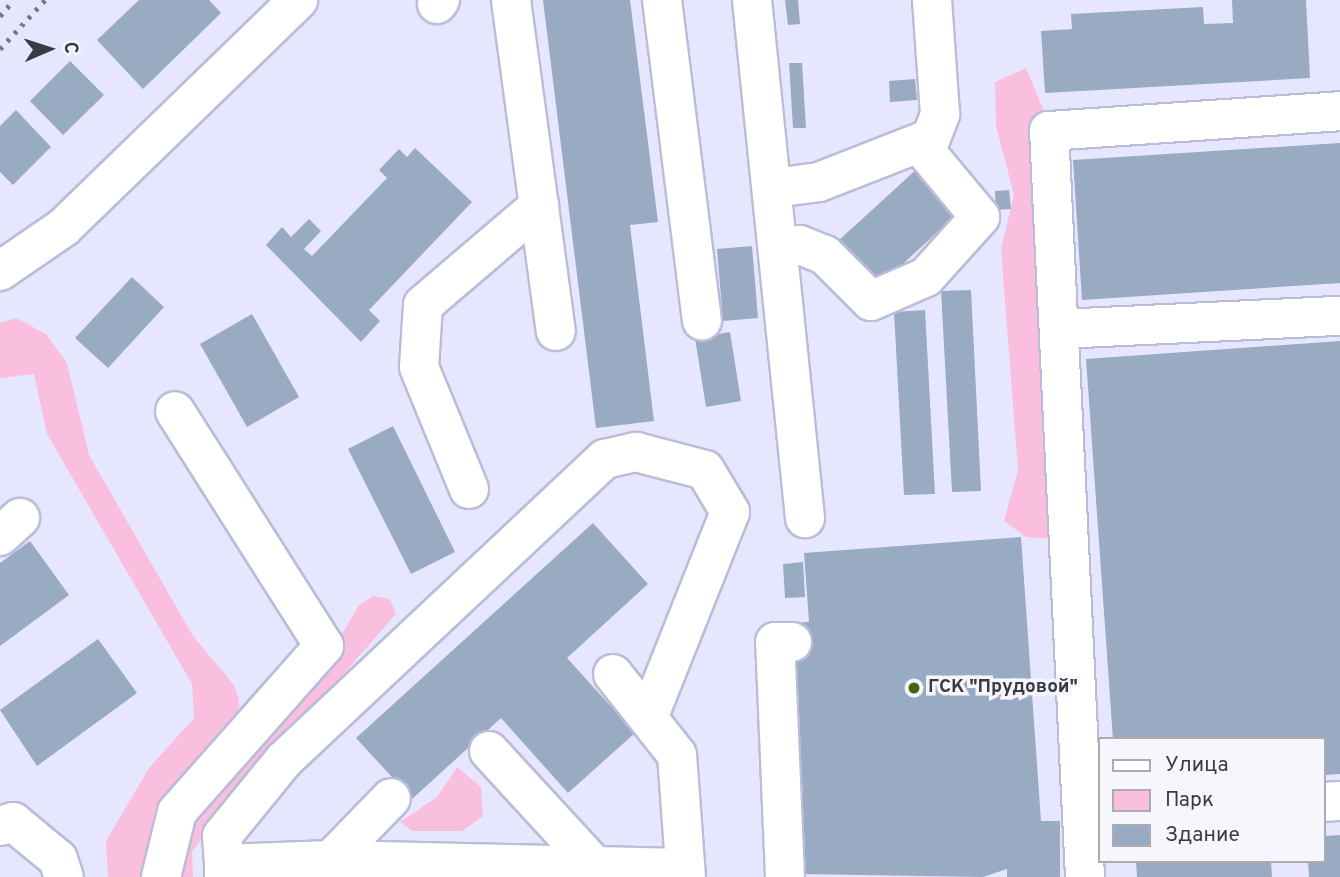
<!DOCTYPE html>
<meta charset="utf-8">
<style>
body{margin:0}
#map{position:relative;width:1340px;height:877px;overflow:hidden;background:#e6e7fe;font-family:Overpass,sans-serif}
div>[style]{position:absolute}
.green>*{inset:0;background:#fabfdf}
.building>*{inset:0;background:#98abc2}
.roads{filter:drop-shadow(2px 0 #bbbdd8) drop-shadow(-2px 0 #bbbdd8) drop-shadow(0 2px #bbbdd8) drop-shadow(0 -2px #bbbdd8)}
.minor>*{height:38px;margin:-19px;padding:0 19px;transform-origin:19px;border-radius:19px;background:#fff}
.rail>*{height:5px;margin-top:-2.5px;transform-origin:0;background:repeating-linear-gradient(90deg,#797a89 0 3.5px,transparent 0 10.5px)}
.dots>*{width:19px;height:19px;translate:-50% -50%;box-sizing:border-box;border:4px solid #f6f6fc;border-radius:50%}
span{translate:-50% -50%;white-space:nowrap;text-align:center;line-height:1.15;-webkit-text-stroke:7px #f6f6fc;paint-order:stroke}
.poi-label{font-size:19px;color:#3a3a45;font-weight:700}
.left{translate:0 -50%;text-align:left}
.legend{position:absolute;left:1098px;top:737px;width:228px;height:126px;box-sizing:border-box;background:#f6f6fc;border:2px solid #ababb3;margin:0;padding:9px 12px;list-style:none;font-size:21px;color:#3a3a45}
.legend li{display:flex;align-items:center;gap:14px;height:35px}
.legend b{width:35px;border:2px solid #ababb3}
.north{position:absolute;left:14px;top:14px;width:70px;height:70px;-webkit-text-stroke:5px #f6f6fc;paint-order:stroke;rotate:87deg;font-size:19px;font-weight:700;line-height:28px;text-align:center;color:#3a3a45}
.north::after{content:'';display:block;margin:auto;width:24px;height:32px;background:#3a3a45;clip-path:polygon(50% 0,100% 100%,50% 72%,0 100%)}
</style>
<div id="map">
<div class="green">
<div style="clip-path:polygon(1026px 68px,1054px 135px,1073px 217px,1053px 539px,1026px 537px,1004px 521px,1018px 470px,1001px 249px,1014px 195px,996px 126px,995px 82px)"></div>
<div style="clip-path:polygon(16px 318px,46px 334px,67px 363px,89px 455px,193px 636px,234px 685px,239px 700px,238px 730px,177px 780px,157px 877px,108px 877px,106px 841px,149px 768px,194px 718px,192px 684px,47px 434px,34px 374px,0 378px,0 323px)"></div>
<div style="clip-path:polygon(373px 596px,390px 599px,396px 614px,303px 720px,252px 767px,192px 852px,193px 877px,171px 877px,175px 838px,327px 660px,359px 605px)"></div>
<div style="clip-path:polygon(457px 767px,481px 787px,483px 816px,462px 831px,412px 831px,400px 822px,437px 797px)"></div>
</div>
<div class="building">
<div style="clip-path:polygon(139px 0,209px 0,221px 13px,143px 89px,97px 40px)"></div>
<div style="clip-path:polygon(543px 0,630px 0,658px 222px,630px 225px,654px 421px,596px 428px)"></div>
<div style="clip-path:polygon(785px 0,798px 0,800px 24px,788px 25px)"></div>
<div style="clip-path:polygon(1232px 0,1306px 0,1310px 78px,1045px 93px,1041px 31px,1072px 29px,1071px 14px,1203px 7px,1204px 24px,1233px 23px)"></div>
<div style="clip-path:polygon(70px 61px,104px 95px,63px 135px,30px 101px)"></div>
<div style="clip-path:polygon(789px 63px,802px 63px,806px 128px,793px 128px)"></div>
<div style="clip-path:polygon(915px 79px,917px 100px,890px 102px,889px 81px)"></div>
<div style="clip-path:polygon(16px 110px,51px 147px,13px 185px,0 172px,0 126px)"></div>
<div style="clip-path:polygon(1340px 143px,1340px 283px,1082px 300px,1073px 160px)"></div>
<div style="clip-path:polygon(415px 148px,472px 202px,369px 310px,380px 321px,361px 342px,266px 245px,282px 227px,291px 237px,309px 219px,321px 231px,304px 249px,312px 256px,387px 178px,379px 170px,399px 149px,407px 157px)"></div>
<div style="clip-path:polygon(919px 167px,960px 211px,879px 286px,838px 241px)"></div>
<div style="clip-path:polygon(1009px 190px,1011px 209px,996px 210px,995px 191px)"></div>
<div style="clip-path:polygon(752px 246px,758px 318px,723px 321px,717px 249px)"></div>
<div style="clip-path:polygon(132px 277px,164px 307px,108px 368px,75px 338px)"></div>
<div style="clip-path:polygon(971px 290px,981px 491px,952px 492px,941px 291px)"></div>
<div style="clip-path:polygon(925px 310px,935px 494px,904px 495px,894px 312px)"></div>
<div style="clip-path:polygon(252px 314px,299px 397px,247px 427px,200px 344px)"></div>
<div style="clip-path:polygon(730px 332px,741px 401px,706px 407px,695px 338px)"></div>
<div style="clip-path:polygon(1340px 341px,1340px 774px,1324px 775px,1324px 739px,1113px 739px,1086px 359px)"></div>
<div style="clip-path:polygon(393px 426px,455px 552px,411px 574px,348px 449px)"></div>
<div style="clip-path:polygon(593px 523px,648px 584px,567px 658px,635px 733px,568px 793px,501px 718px,412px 799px,356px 738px)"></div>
<div style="clip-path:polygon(1021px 537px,1041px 821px,1060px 821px,1060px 877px,1007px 877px,1007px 869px,983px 877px,799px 874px,793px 793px,803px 793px,791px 623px,809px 622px,804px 553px)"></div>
<div style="clip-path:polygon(30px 541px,69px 595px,0 646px,0 563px)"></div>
<div style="clip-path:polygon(803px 562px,805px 597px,785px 598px,783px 564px)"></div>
<div style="clip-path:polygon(98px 639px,137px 693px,37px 766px,0 710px)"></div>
<div style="clip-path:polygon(1340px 835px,1340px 877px,1309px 877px,1308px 861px,1324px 861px,1324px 836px)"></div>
<div style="clip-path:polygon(1136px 861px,1271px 861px,1272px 877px,1137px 877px)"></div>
</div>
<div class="roads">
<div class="minor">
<div style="left:511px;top:0;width:334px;rotate:82.3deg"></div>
<div style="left:662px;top:0;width:323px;rotate:82.9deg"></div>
<div style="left:752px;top:0;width:521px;rotate:84.16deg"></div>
<div style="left:437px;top:4px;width:5px;rotate:-53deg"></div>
<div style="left:774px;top:188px;width:45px;rotate:-7.6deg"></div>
<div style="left:819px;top:182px;width:120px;rotate:-21.4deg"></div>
<div style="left:931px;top:138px;width:26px;rotate:-69deg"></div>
<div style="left:940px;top:114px;width:114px;rotate:-94deg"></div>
<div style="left:778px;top:247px;width:22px;rotate:-5deg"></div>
<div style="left:800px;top:245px;width:27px;rotate:22deg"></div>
<div style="left:825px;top:255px;width:65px;rotate:45deg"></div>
<div style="left:871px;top:301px;width:60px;rotate:-23.6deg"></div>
<div style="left:926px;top:277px;width:81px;rotate:-48deg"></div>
<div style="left:980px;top:217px;width:92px;rotate:-129.7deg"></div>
<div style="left:0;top:271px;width:78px;rotate:-34.5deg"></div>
<div style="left:64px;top:227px;width:326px;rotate:-44.1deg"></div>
<div style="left:1060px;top:329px;width:280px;rotate:-2.7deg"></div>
<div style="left:469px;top:489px;width:132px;rotate:-112.3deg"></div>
<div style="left:419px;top:367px;width:62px;rotate:-86.3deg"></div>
<div style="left:423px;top:305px;width:153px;rotate:-40.5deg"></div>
<div style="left:0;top:536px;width:27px;rotate:-42deg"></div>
<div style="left:613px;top:674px;width:103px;rotate:51.7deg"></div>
<div style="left:677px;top:755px;width:122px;rotate:85.8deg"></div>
<div style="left:489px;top:751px;width:155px;rotate:47.4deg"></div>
<div style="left:1324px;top:802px;width:16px;rotate:-4deg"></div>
<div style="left:0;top:826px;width:14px;rotate:-17deg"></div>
<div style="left:13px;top:822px;width:58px;rotate:39.4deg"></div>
<div style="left:58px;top:859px;width:19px;rotate:72deg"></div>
<div style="left:331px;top:860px;width:86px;rotate:-45.9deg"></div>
<div style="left:224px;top:864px;width:28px;rotate:-94deg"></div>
<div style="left:222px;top:836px;width:98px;rotate:-50.8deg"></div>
<div style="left:284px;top:760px;width:440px;rotate:-43.2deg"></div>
<div style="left:605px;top:459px;width:32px;rotate:-13deg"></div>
<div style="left:636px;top:452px;width:71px;rotate:14.6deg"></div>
<div style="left:705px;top:470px;width:49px;rotate:59.2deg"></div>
<div style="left:730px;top:512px;width:219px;rotate:111.7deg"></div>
<div style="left:161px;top:877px;width:67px;rotate:-76.2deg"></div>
<div style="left:177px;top:812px;width:222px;rotate:-48.5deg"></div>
<div style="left:324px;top:646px;width:278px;rotate:-122.4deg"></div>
<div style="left:224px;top:877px;width:13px;rotate:-90deg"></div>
<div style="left:224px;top:864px;width:107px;rotate:-2.1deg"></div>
<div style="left:331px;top:860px;width:354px;rotate:1.3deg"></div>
<div style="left:785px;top:877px;width:235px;rotate:-92.4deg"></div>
<div style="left:775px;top:642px;width:17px"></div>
<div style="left:1085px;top:877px;width:747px;rotate:-92.76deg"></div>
<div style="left:1049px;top:131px;width:292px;rotate:-3.9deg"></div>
</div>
</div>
<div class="rail">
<div style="left:0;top:16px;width:21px;rotate:-49deg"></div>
<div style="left:0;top:49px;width:67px;rotate:-47.4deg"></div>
</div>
<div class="dots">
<div style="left:914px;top:688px;background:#456317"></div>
</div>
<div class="poi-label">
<span class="left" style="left:928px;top:688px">ГСК "Прудовой"</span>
</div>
<ul class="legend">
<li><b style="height:9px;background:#fff"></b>Улица</li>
<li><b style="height:19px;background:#fabfdf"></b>Парк</li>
<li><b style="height:19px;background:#98abc2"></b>Здание</li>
</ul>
<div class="north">С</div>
</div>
